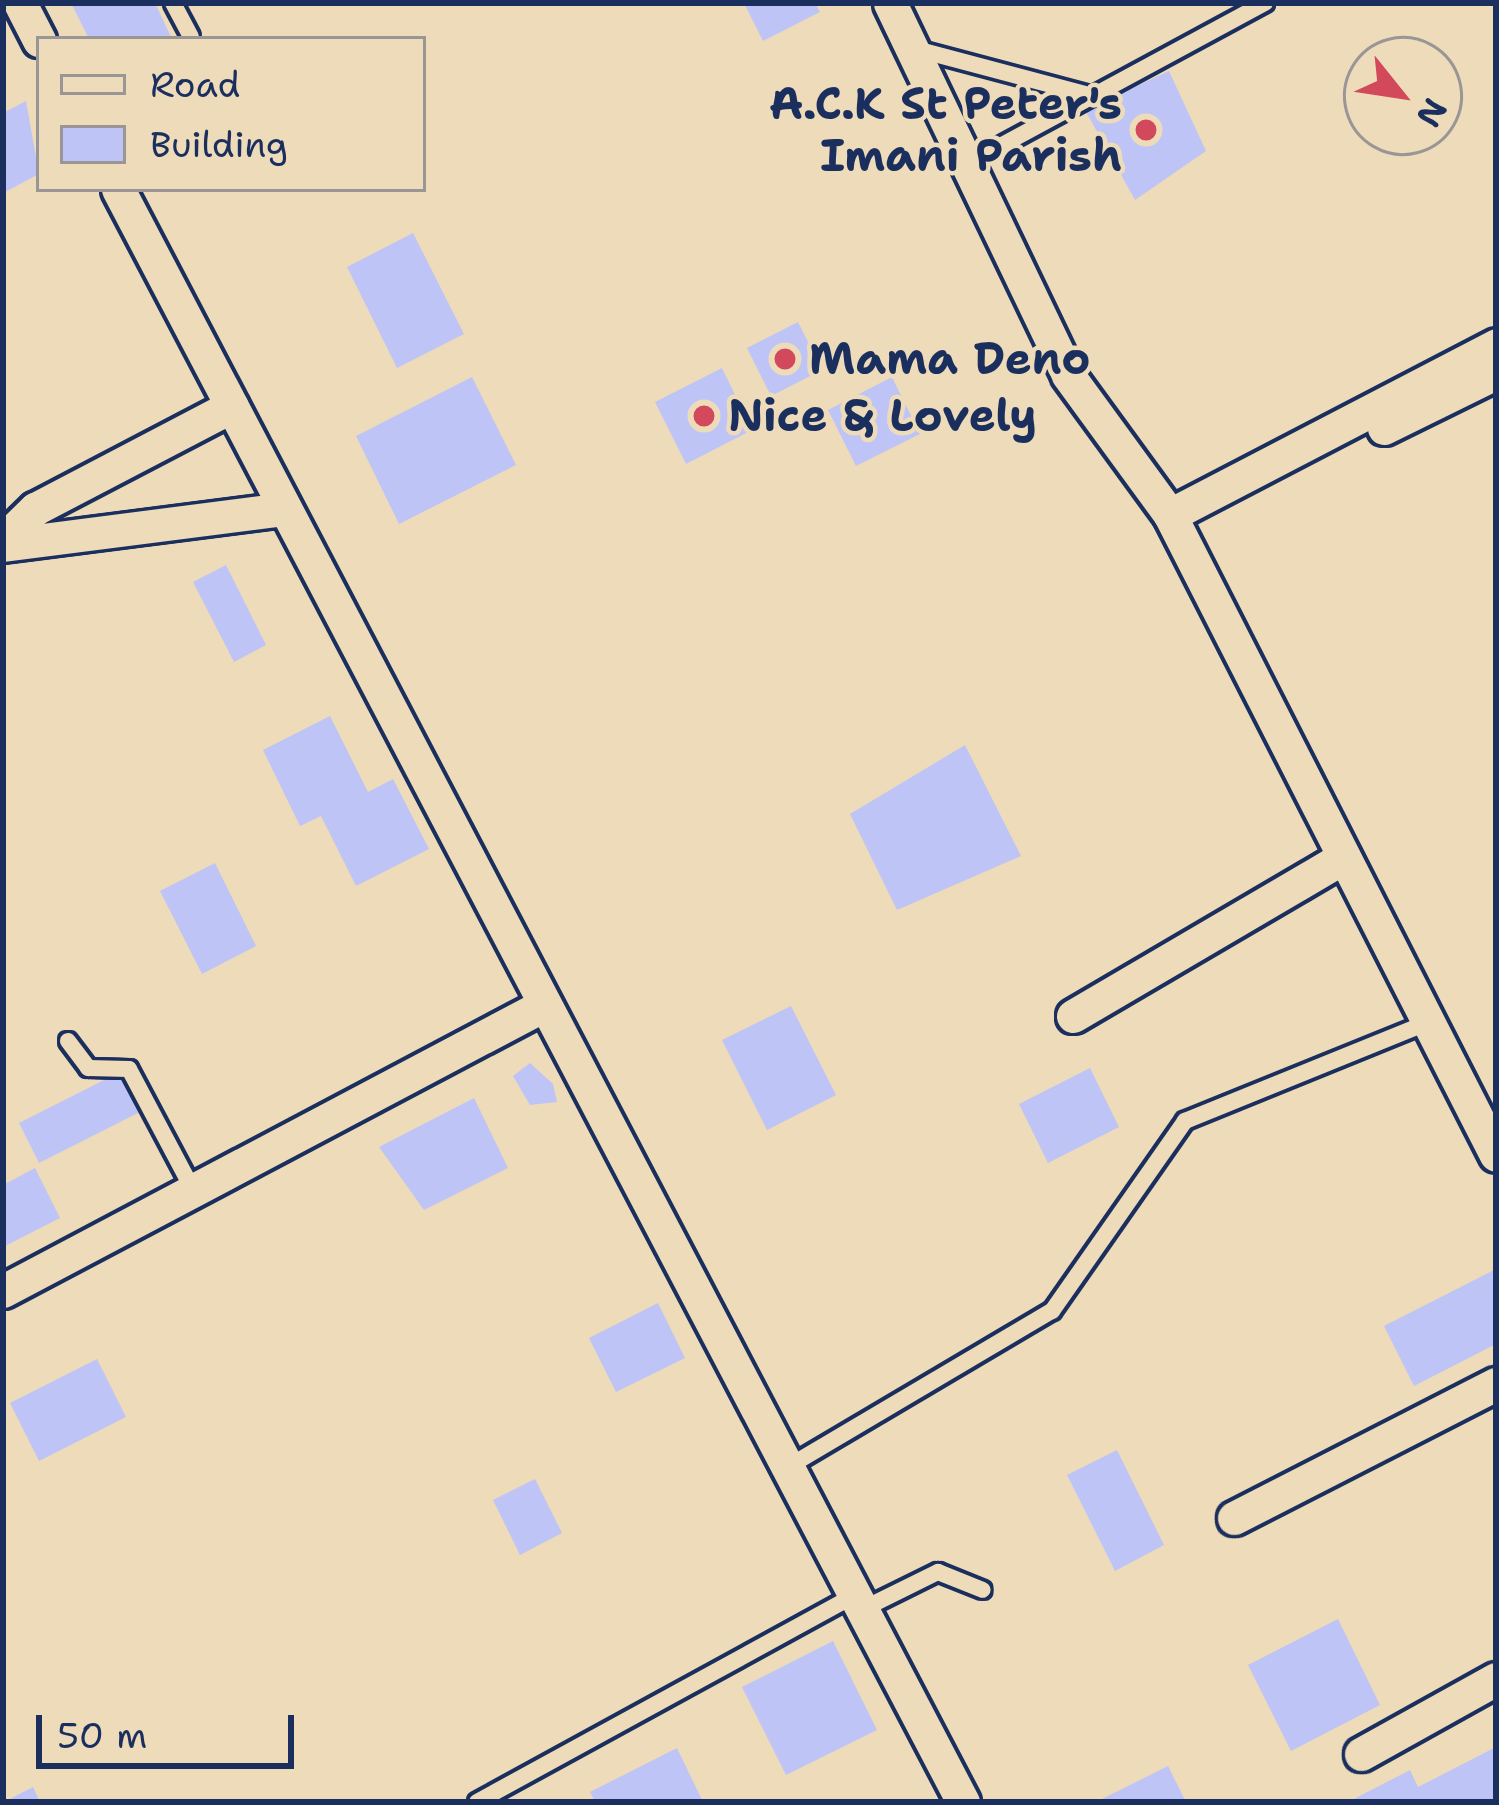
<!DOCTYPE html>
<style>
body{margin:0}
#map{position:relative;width:1499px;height:1805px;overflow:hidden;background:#eedbb9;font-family:"Shantell Sans",sans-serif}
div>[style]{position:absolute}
.building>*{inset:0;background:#bec4f6}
.roads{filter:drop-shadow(3px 0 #1b2f5e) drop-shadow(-3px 0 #1b2f5e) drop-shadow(0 3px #1b2f5e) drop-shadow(0 -3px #1b2f5e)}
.service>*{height:16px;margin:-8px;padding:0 8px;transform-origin:8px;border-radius:8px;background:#eedbb9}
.minor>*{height:33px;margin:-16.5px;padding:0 16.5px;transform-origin:16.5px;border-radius:16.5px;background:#eedbb9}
.dots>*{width:33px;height:33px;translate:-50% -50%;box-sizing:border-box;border:6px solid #eedbb9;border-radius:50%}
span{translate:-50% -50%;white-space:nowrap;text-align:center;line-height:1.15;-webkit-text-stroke:9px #eedbb9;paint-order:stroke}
.poi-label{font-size:45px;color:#1b2f5e;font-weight:700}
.right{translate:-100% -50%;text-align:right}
.left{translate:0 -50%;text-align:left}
.frame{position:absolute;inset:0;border:6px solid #1b2f5e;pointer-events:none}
.legend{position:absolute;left:36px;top:36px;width:390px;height:156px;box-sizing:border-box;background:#eedbb9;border:3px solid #9a9695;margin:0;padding:15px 21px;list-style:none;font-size:36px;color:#1b2f5e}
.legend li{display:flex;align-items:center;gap:24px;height:60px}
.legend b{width:60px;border:3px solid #9a9695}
.north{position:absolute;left:1343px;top:36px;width:120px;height:120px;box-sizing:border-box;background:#eedbb9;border:3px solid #9a9695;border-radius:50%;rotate:120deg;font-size:33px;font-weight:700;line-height:48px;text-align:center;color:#1b2f5e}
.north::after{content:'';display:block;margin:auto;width:42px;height:54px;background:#d1495b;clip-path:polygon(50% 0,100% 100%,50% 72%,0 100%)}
.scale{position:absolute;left:36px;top:1715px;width:258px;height:54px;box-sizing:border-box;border:6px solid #1b2f5e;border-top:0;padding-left:15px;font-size:36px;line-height:42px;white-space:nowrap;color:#1b2f5e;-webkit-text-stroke:9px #eedbb9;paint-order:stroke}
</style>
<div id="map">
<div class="building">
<div style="clip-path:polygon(71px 3px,155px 3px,172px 39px,89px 39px)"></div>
<div style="clip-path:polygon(744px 3px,815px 3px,820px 12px,763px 41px)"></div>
<div style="clip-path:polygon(1169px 71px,1206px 151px,1135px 200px,1085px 110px)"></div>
<div style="clip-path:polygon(26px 101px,39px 174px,3px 193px,3px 113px)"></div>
<div style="clip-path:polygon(413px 233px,464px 334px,397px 368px,347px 267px)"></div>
<div style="clip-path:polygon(798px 322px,822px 370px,771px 396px,747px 348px)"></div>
<div style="clip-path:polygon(722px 368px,752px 430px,686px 464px,655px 402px)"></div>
<div style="clip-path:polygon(472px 377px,516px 465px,399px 524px,356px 436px)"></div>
<div style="clip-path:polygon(892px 377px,920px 434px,856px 466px,828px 410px)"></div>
<div style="clip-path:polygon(226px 565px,266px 645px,234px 662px,193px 582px)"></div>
<div style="clip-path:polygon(330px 716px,368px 792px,393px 779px,429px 849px,356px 886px,321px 816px,300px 826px,263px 750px)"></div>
<div style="clip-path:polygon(965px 745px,1021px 856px,897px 910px,850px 814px)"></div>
<div style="clip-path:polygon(215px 863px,256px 946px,202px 974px,160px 891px)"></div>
<div style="clip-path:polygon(791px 1006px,836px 1095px,767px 1130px,722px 1040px)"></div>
<div style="clip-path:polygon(530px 1063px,553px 1084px,557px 1102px,530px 1105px,513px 1076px)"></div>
<div style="clip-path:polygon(1090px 1068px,1119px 1127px,1048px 1163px,1019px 1104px)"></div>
<div style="clip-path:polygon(124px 1070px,144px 1110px,39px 1163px,19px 1123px)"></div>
<div style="clip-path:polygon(474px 1098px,508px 1168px,424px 1210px,379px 1147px)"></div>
<div style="clip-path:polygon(35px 1168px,60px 1218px,3px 1247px,3px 1185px)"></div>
<div style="clip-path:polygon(1496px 1269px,1496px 1344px,1414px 1386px,1384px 1326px)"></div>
<div style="clip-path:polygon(658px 1303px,685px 1358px,616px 1392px,589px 1338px)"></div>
<div style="clip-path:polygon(97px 1359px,126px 1417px,39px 1461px,10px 1403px)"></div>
<div style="clip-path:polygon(1117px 1450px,1164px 1545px,1115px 1571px,1067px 1475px)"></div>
<div style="clip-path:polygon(535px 1479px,562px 1533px,520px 1555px,493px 1500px)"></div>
<div style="clip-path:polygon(1338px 1619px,1380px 1705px,1291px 1751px,1248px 1665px)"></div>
<div style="clip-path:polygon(833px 1641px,877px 1730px,786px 1775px,742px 1687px)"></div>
<div style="clip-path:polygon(1496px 1747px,1496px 1802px,1348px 1802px,1410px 1770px,1418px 1787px)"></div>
<div style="clip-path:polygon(677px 1748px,703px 1802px,595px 1802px,590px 1792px)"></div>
<div style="clip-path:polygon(1168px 1766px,1186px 1802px,1096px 1802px)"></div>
<div style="clip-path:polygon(33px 1787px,40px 1802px,4px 1802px)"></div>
</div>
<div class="roads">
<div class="service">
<div style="left:173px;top:3px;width:38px;rotate:62deg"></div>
<div style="left:912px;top:48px;width:187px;rotate:14.9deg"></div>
<div style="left:967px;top:164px;width:339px;rotate:-28.4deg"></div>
<div style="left:68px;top:1041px;width:34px;rotate:53deg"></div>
<div style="left:88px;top:1068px;width:41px;rotate:1.4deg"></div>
<div style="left:129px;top:1069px;width:137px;rotate:62.1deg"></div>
<div style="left:786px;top:1468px;width:309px;rotate:-30.6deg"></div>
<div style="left:1052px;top:1311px;width:232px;rotate:-55deg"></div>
<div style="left:1185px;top:1121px;width:263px;rotate:-22.1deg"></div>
<div style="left:861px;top:1610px;width:86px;rotate:-26.3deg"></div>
<div style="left:938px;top:1572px;width:48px;rotate:21.8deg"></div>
<div style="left:477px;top:1802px;width:430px;rotate:-28.7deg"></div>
</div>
<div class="minor">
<div style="left:20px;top:3px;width:42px;rotate:62.8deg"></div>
<div style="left:890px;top:3px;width:412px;rotate:64.4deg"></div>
<div style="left:1068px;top:375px;width:173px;rotate:53.9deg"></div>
<div style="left:1170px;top:515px;width:718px;rotate:63.01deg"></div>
<div style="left:118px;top:189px;width:1821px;rotate:62.35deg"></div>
<div style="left:1384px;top:428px;width:125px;rotate:-26.2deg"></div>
<div style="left:1170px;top:515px;width:368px;rotate:-27.5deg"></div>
<div style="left:3px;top:540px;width:45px;rotate:-44.1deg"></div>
<div style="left:35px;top:509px;width:222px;rotate:-27.6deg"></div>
<div style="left:3px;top:545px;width:284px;rotate:-7.3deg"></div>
<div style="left:1073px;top:1016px;width:314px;rotate:-30.4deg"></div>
<div style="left:3px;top:1291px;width:610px;rotate:-27.87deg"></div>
<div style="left:1234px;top:1518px;width:294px;rotate:-27.1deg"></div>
<div style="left:1361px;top:1754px;width:154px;rotate:-29.1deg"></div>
</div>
</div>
<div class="dots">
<div style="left:1146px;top:130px;background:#d1495b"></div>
<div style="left:785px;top:359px;background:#d1495b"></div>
<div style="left:704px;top:416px;background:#d1495b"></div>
</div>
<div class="poi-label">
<span class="right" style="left:1122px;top:130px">A.C.K St Peter's<br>Imani Parish</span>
<span class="left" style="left:809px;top:359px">Mama Deno</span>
<span class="left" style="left:728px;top:416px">Nice &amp; Lovely</span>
</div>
<div class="frame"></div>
<ul class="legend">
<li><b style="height:15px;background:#eedbb9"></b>Road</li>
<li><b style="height:33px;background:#bec4f6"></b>Building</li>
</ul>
<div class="north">N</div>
<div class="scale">50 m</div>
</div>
